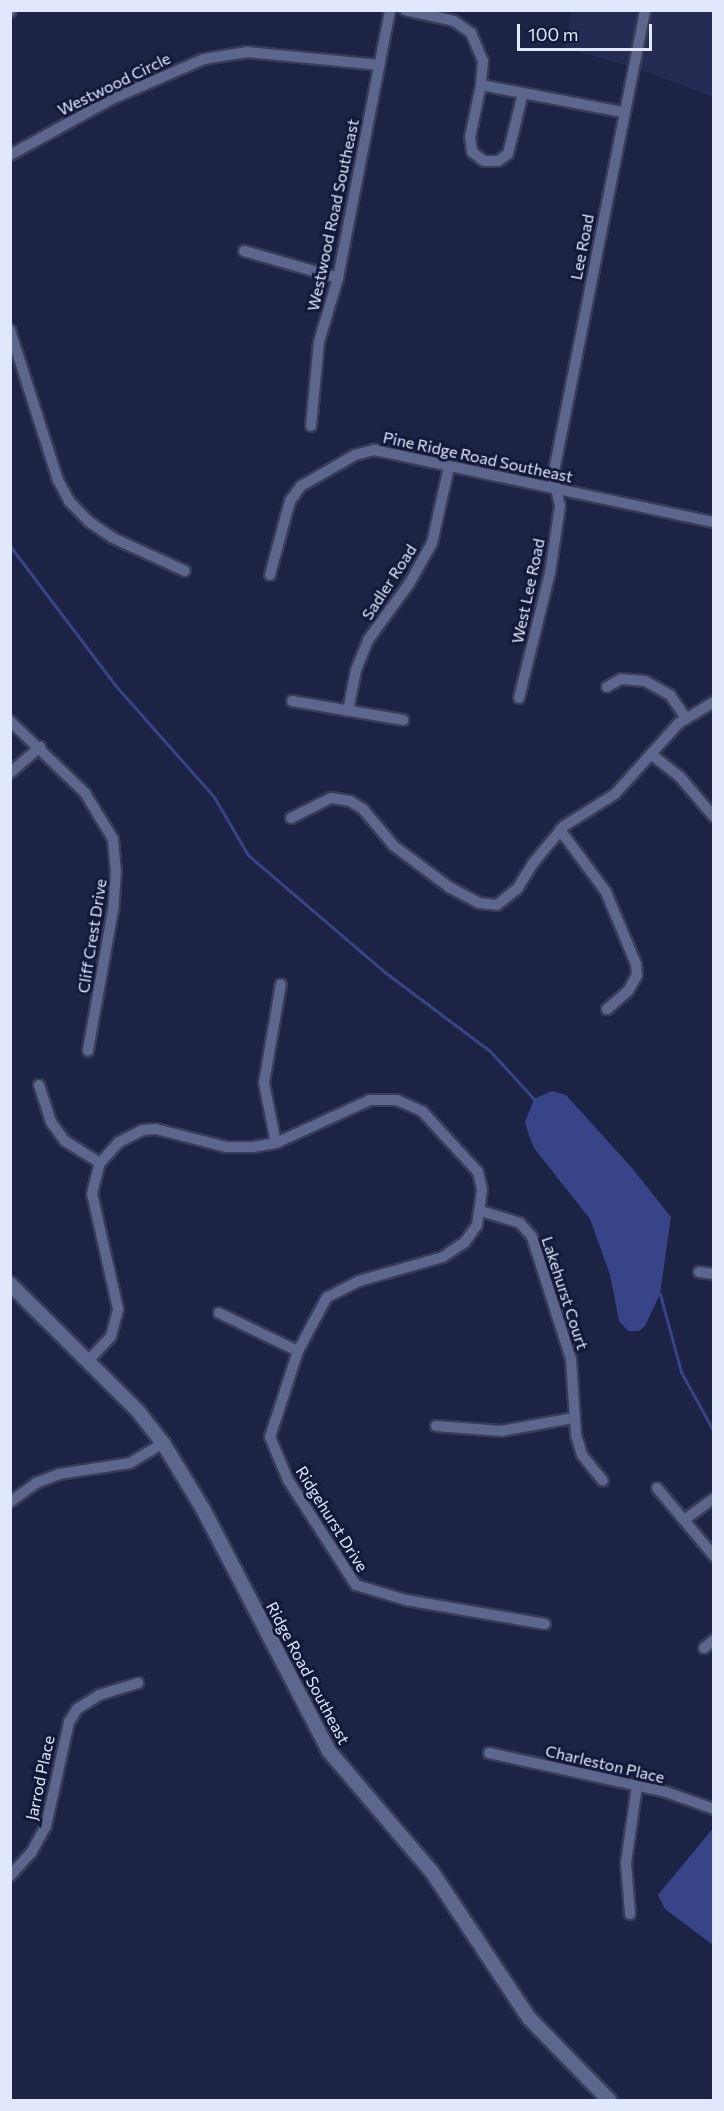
<!DOCTYPE html>
<style>
body{margin:0}
#map{position:relative;width:724px;height:2111px;overflow:hidden;background:#1c2344;font-family:Commissioner,sans-serif}
div>[style]{position:absolute}
.built>*{inset:0;background:#242c53}
.water>*{inset:0;background:#374487}
.stream>*{height:3px;margin:-1.5px;padding:0 1.5px;transform-origin:1.5px;border-radius:1.5px;background:#374487}
.roads{filter:drop-shadow(2px 0 #373c58) drop-shadow(-2px 0 #373c58) drop-shadow(0 2px #373c58) drop-shadow(0 -2px #373c58)}
.minor>*{height:10px;margin:-5px;padding:0 5px;transform-origin:5px;border-radius:5px;background:#5d678d}
.tertiary>*{height:14px;margin:-7px;padding:0 7px;transform-origin:7px;border-radius:7px;background:#5d678d}
span{translate:-50% -50%;white-space:nowrap;text-align:center;line-height:1.15;-webkit-text-stroke:6px #131939;paint-order:stroke}
.street-label{font-size:16px;color:#e1e8fd}
.frame{position:absolute;inset:0;border:12px solid #e1e8fd;pointer-events:none}
.scale{position:absolute;left:517px;top:24px;width:135px;height:27px;box-sizing:border-box;border:3px solid #e1e8fd;border-top:0;padding-left:8px;font-size:18px;line-height:21px;white-space:nowrap;color:#e1e8fd;-webkit-text-stroke:4px #131939;paint-order:stroke}
</style>
<div id="map">
<div class="built">
<div style="clip-path:polygon(571px 11px,713px 11px,713px 97px,636px 68px,565px 48px)"></div>
</div>
<div class="water">
<div style="clip-path:polygon(552px 1091px,566px 1095px,632px 1168px,671px 1217px,660px 1294px,645px 1326px,639px 1331px,628px 1331px,619px 1321px,610px 1275px,590px 1219px,534px 1148px,529px 1135px,525px 1122px,534px 1099px)"></div>
<div style="clip-path:polygon(713px 1828px,714px 1828px,713px 1945px,665px 1909px,658px 1895px)"></div>
</div>
<div class="stream">
<div style="left:10px;top:546px;width:174px;rotate:52.9deg"></div>
<div style="left:115px;top:685px;width:149px;rotate:48.5deg"></div>
<div style="left:214px;top:797px;width:67px;rotate:59.6deg"></div>
<div style="left:248px;top:855px;width:177px;rotate:40.6deg"></div>
<div style="left:382px;top:970px;width:135px;rotate:36.9deg"></div>
<div style="left:490px;top:1051px;width:65px;rotate:47.5deg"></div>
<div style="left:660px;top:1294px;width:81px;rotate:74.9deg"></div>
<div style="left:681px;top:1372px;width:68px;rotate:61.2deg"></div>
</div>
<div class="roads">
<div class="minor">
<div style="left:405px;top:10px;width:50px;rotate:12.7deg"></div>
<div style="left:454px;top:21px;width:21px;rotate:35deg"></div>
<div style="left:471px;top:33px;width:30px;rotate:67deg"></div>
<div style="left:483px;top:61px;width:24px;rotate:95deg"></div>
<div style="left:481px;top:85px;width:144px;rotate:10.8deg"></div>
<div style="left:10px;top:12px;width:2px;rotate:-63deg"></div>
<div style="left:481px;top:85px;width:53px;rotate:101.9deg"></div>
<div style="left:470px;top:137px;width:15px;rotate:82deg"></div>
<div style="left:472px;top:152px;width:15px;rotate:37deg"></div>
<div style="left:484px;top:161px;width:14px"></div>
<div style="left:498px;top:161px;width:12px;rotate:-35deg"></div>
<div style="left:508px;top:154px;width:63px;rotate:-76.2deg"></div>
<div style="left:10px;top:155px;width:116px;rotate:-28.8deg"></div>
<div style="left:112px;top:99px;width:100px;rotate:-23.5deg"></div>
<div style="left:204px;top:59px;width:44px;rotate:-9.2deg"></div>
<div style="left:247px;top:52px;width:133px;rotate:5.6deg"></div>
<div style="left:244px;top:251px;width:98px;rotate:16deg"></div>
<div style="left:10px;top:330px;width:157px;rotate:72.3deg"></div>
<div style="left:58px;top:480px;width:24px;rotate:62deg"></div>
<div style="left:69px;top:501px;width:28px;rotate:46deg"></div>
<div style="left:88px;top:521px;width:30px;rotate:34deg"></div>
<div style="left:113px;top:538px;width:79px;rotate:24.6deg"></div>
<div style="left:311px;top:426px;width:84px;rotate:-84.6deg"></div>
<div style="left:319px;top:342px;width:67px;rotate:-73.5deg"></div>
<div style="left:338px;top:278px;width:273px;rotate:-79deg"></div>
<div style="left:270px;top:575px;width:77px;rotate:-74.9deg"></div>
<div style="left:290px;top:501px;width:19px;rotate:-54deg"></div>
<div style="left:301px;top:486px;width:62px;rotate:-29.9deg"></div>
<div style="left:355px;top:455px;width:20px;rotate:-15deg"></div>
<div style="left:374px;top:450px;width:348px;rotate:12deg"></div>
<div style="left:607px;top:687px;width:16px;rotate:-30deg"></div>
<div style="left:621px;top:679px;width:24px;rotate:5deg"></div>
<div style="left:645px;top:681px;width:29px;rotate:29deg"></div>
<div style="left:670px;top:695px;width:28px;rotate:55deg"></div>
<div style="left:519px;top:698px;width:129px;rotate:-76.1deg"></div>
<div style="left:550px;top:573px;width:68px;rotate:-81.5deg"></div>
<div style="left:560px;top:506px;width:31px;rotate:-103deg"></div>
<div style="left:553px;top:476px;width:475px;rotate:-78.8deg"></div>
<div style="left:292px;top:701px;width:113px;rotate:9.7deg"></div>
<div style="left:348px;top:711px;width:42px;rotate:-79deg"></div>
<div style="left:356px;top:670px;width:32px;rotate:-68deg"></div>
<div style="left:368px;top:640px;width:69px;rotate:-53.8deg"></div>
<div style="left:409px;top:584px;width:47px;rotate:-60.7deg"></div>
<div style="left:432px;top:543px;width:78px;rotate:-77.4deg"></div>
<div style="left:10px;top:721px;width:104px;rotate:43.8deg"></div>
<div style="left:85px;top:793px;width:54px;rotate:58.7deg"></div>
<div style="left:113px;top:839px;width:32px;rotate:85deg"></div>
<div style="left:116px;top:871px;width:39px;rotate:94deg"></div>
<div style="left:113px;top:910px;width:143px;rotate:100.1deg"></div>
<div style="left:652px;top:755px;width:36px;rotate:38deg"></div>
<div style="left:680px;top:777px;width:52px;rotate:49.6deg"></div>
<div style="left:10px;top:773px;width:40px;rotate:-41deg"></div>
<div style="left:291px;top:818px;width:45px;rotate:-26.6deg"></div>
<div style="left:331px;top:798px;width:19px;rotate:9deg"></div>
<div style="left:350px;top:801px;width:15px;rotate:32deg"></div>
<div style="left:363px;top:809px;width:48px;rotate:50deg"></div>
<div style="left:394px;top:846px;width:69px;rotate:36.7deg"></div>
<div style="left:449px;top:887px;width:34px;rotate:28deg"></div>
<div style="left:479px;top:903px;width:18px;rotate:6deg"></div>
<div style="left:497px;top:905px;width:26px;rotate:-39deg"></div>
<div style="left:517px;top:889px;width:32px;rotate:-58deg"></div>
<div style="left:534px;top:862px;width:47px;rotate:-50.2deg"></div>
<div style="left:564px;top:826px;width:60px;rotate:-32.1deg"></div>
<div style="left:615px;top:794px;width:96px;rotate:-48deg"></div>
<div style="left:679px;top:723px;width:41px;rotate:-31deg"></div>
<div style="left:560px;top:830px;width:77px;rotate:53.4deg"></div>
<div style="left:606px;top:892px;width:78px;rotate:67.4deg"></div>
<div style="left:636px;top:964px;width:11px;rotate:85deg"></div>
<div style="left:637px;top:975px;width:18px;rotate:119deg"></div>
<div style="left:628px;top:991px;width:28px;rotate:139deg"></div>
<div style="left:39px;top:1085px;width:39px;rotate:72deg"></div>
<div style="left:51px;top:1122px;width:24px;rotate:54deg"></div>
<div style="left:65px;top:1141px;width:41px;rotate:32.2deg"></div>
<div style="left:276px;top:1143px;width:61px;rotate:-101.3deg"></div>
<div style="left:264px;top:1083px;width:100px;rotate:-80.3deg"></div>
<div style="left:481px;top:1211px;width:41px;rotate:17.1deg"></div>
<div style="left:520px;top:1223px;width:18px;rotate:49deg"></div>
<div style="left:532px;top:1237px;width:128px;rotate:72.3deg"></div>
<div style="left:571px;top:1359px;width:76px;rotate:86.2deg"></div>
<div style="left:576px;top:1435px;width:21px;rotate:73deg"></div>
<div style="left:582px;top:1455px;width:33px;rotate:51deg"></div>
<div style="left:699px;top:1272px;width:15px;rotate:8deg"></div>
<div style="left:219px;top:1313px;width:88px;rotate:25.7deg"></div>
<div style="left:88px;top:1361px;width:34px;rotate:-47deg"></div>
<div style="left:111px;top:1336px;width:28px;rotate:-75deg"></div>
<div style="left:118px;top:1309px;width:118px;rotate:-102.7deg"></div>
<div style="left:92px;top:1194px;width:32px;rotate:-76deg"></div>
<div style="left:100px;top:1163px;width:28px;rotate:-48deg"></div>
<div style="left:119px;top:1142px;width:27px;rotate:-27deg"></div>
<div style="left:143px;top:1130px;width:13px;rotate:-4deg"></div>
<div style="left:156px;top:1129px;width:72px;rotate:14.4deg"></div>
<div style="left:226px;top:1147px;width:27px"></div>
<div style="left:253px;top:1147px;width:23px;rotate:-10deg"></div>
<div style="left:276px;top:1143px;width:103px;rotate:-24.6deg"></div>
<div style="left:370px;top:1100px;width:27px"></div>
<div style="left:397px;top:1100px;width:27px;rotate:24deg"></div>
<div style="left:422px;top:1111px;width:83px;rotate:47.4deg"></div>
<div style="left:478px;top:1172px;width:18px;rotate:77deg"></div>
<div style="left:482px;top:1190px;width:35px;rotate:98deg"></div>
<div style="left:477px;top:1225px;width:21px;rotate:125deg"></div>
<div style="left:465px;top:1242px;width:27px;rotate:146deg"></div>
<div style="left:443px;top:1257px;width:87px;rotate:164.1deg"></div>
<div style="left:359px;top:1281px;width:36px;rotate:153deg"></div>
<div style="left:327px;top:1297px;width:61px;rotate:118.2deg"></div>
<div style="left:298px;top:1351px;width:90px;rotate:108deg"></div>
<div style="left:270px;top:1437px;width:47px;rotate:67.3deg"></div>
<div style="left:288px;top:1480px;width:125px;rotate:57.1deg"></div>
<div style="left:356px;top:1585px;width:52px;rotate:16.7deg"></div>
<div style="left:406px;top:1600px;width:141px;rotate:9.8deg"></div>
<div style="left:436px;top:1426px;width:65px;rotate:4.4deg"></div>
<div style="left:501px;top:1431px;width:73px;rotate:-10.2deg"></div>
<div style="left:657px;top:1488px;width:89px;rotate:50deg"></div>
<div style="left:10px;top:1502px;width:32px;rotate:-36deg"></div>
<div style="left:36px;top:1483px;width:25px;rotate:-21deg"></div>
<div style="left:59px;top:1474px;width:72px;rotate:-8.8deg"></div>
<div style="left:130px;top:1463px;width:39px;rotate:-31deg"></div>
<div style="left:684px;top:1520px;width:37px;rotate:-36deg"></div>
<div style="left:704px;top:1648px;width:13px;rotate:-39deg"></div>
<div style="left:489px;top:1753px;width:181px;rotate:12.4deg"></div>
<div style="left:666px;top:1792px;width:51px;rotate:19.5deg"></div>
<div style="left:10px;top:1876px;width:31px;rotate:-48deg"></div>
<div style="left:31px;top:1853px;width:31px;rotate:-61deg"></div>
<div style="left:46px;top:1826px;width:107px;rotate:-77.5deg"></div>
<div style="left:69px;top:1722px;width:15px;rotate:-58deg"></div>
<div style="left:77px;top:1709px;width:26px;rotate:-32deg"></div>
<div style="left:99px;top:1695px;width:41px;rotate:-17.1deg"></div>
<div style="left:630px;top:1914px;width:51px;rotate:-94.5deg"></div>
<div style="left:626px;top:1863px;width:78px;rotate:-81.9deg"></div>
</div>
<div class="tertiary">
<div style="left:10px;top:1284px;width:179px;rotate:44.8deg"></div>
<div style="left:137px;top:1410px;width:42px;rotate:51.8deg"></div>
<div style="left:163px;top:1443px;width:77px;rotate:58.8deg"></div>
<div style="left:203px;top:1509px;width:273px;rotate:62.5deg"></div>
<div style="left:329px;top:1751px;width:159px;rotate:49.6deg"></div>
<div style="left:432px;top:1872px;width:175px;rotate:56.4deg"></div>
<div style="left:529px;top:2018px;width:115px;rotate:45.7deg"></div>
</div>
</div>
<div class="street-label">
<span style="left:114px;top:84px;rotate:-26deg">Westwood Circle</span>
<span style="left:333px;top:215px;rotate:-78deg">Westwood Road Southeast</span>
<span style="left:582px;top:247px;rotate:-79deg">Lee Road</span>
<span style="left:478px;top:457px;rotate:12deg">Pine Ridge Road Southeast</span>
<span style="left:389px;top:582px;rotate:-57deg">Sadler Road</span>
<span style="left:528px;top:591px;rotate:-78deg">West Lee Road</span>
<span style="left:92px;top:936px;rotate:-81deg">Cliff Crest Drive</span>
<span style="left:565px;top:1293px;rotate:72deg">Lakehurst Court</span>
<span style="left:332px;top:1519px;rotate:58deg">Ridgehurst Drive</span>
<span style="left:308px;top:1673px;rotate:62deg">Ridge Road Southeast</span>
<span style="left:605px;top:1764px;rotate:13deg">Charleston Place</span>
<span style="left:40px;top:1778px;rotate:-78deg">Jarrod Place</span>
</div>
<div class="frame"></div>
<div class="scale">100 m</div>
</div>
